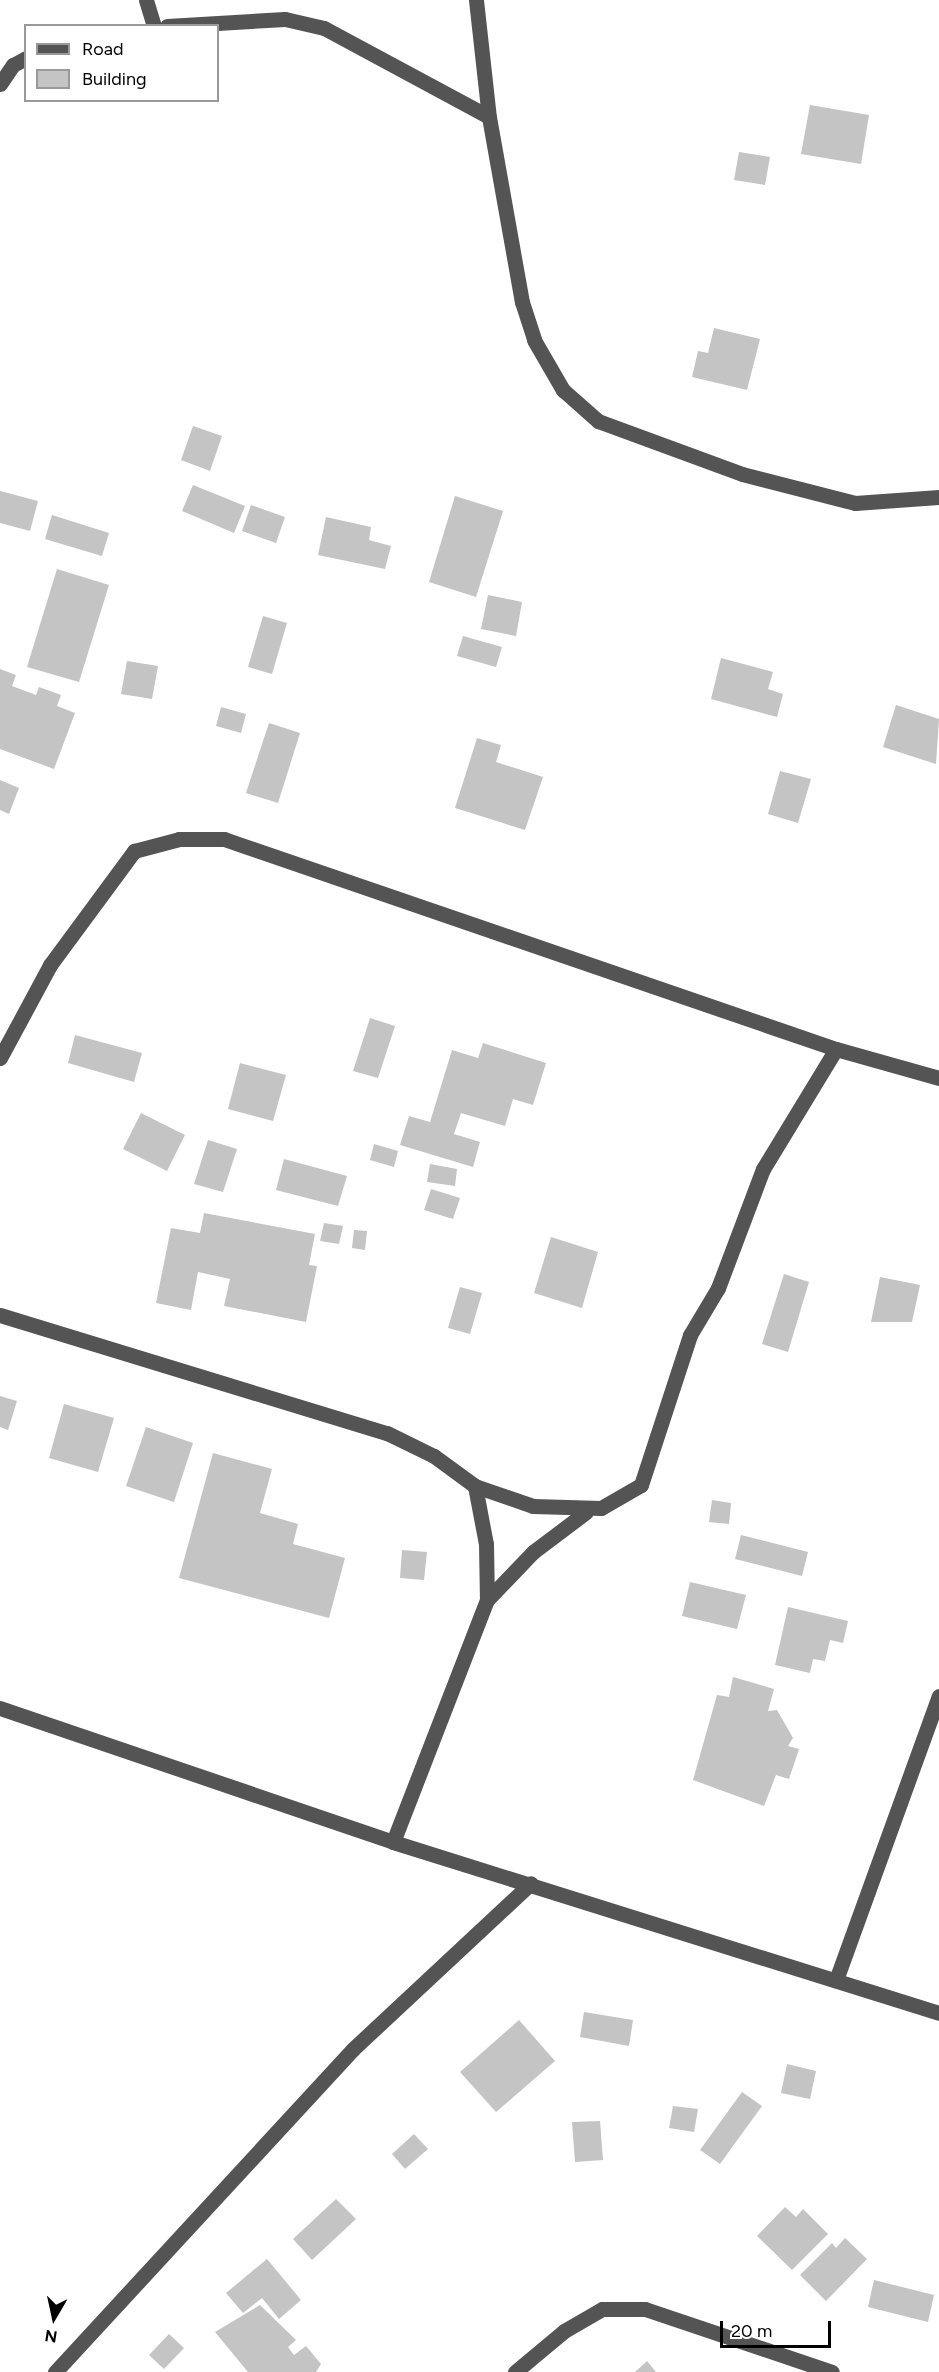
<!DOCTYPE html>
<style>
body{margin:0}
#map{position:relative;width:939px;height:2372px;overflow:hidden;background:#fff;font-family:Figtree,sans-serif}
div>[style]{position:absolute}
.building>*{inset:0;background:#c4c4c4}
.minor>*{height:15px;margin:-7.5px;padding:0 7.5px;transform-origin:7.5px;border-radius:7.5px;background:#545454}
span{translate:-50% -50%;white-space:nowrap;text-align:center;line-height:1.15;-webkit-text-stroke:5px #fff;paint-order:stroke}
.legend{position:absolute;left:24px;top:24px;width:195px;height:78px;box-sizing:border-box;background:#fff;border:2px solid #999;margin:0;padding:8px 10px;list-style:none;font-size:18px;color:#000}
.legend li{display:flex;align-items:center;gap:12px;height:30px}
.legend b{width:30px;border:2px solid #999}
.north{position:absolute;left:24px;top:2288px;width:60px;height:60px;-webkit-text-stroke:4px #fff;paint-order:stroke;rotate:189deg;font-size:16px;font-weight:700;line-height:24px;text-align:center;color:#000}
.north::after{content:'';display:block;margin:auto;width:21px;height:27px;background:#000;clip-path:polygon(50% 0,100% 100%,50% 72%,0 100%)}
.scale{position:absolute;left:720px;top:2321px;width:111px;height:27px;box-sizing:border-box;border:3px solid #000;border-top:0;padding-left:8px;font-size:18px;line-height:21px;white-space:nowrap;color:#000;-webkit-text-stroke:4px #fff;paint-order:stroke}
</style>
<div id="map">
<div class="building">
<div style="clip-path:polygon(810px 105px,869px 115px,861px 164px,801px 154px)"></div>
<div style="clip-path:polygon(739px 152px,770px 157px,765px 185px,734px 180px)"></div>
<div style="clip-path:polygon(714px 328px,760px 339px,747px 390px,692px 377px,698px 351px,708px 353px)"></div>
<div style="clip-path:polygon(193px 426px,222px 436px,210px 471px,181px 460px)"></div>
<div style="clip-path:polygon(193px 485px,245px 506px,234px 533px,182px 511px)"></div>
<div style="clip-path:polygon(0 491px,38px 501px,30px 531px,0 523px)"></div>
<div style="clip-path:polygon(455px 496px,503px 511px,476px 597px,429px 582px)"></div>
<div style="clip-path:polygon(251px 505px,285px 517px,276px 543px,242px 531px)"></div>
<div style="clip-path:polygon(52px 515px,109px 533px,102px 556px,45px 539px)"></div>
<div style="clip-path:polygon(326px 517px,371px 527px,369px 540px,391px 546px,385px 569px,318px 555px)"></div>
<div style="clip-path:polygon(57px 569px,109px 585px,79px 682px,27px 667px)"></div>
<div style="clip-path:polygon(488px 595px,522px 602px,516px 636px,481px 629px)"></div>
<div style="clip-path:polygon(263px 616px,287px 623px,272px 674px,248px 667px)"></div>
<div style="clip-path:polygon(463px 636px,502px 647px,496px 667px,457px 656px)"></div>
<div style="clip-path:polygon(721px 658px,773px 672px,768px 689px,783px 694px,777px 717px,711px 699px)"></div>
<div style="clip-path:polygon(127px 661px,158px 666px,152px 699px,121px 694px)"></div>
<div style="clip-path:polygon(0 669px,16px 675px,12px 686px,36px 695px,39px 687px,61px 695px,57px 706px,75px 713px,54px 769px,0 749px)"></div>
<div style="clip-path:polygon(896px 705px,939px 719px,936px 764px,883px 747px)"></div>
<div style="clip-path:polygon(221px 707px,246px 714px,241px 733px,216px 726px)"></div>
<div style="clip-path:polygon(269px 723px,300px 733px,278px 803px,246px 793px)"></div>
<div style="clip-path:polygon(477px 738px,501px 745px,496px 762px,543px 777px,525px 830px,455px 808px)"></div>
<div style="clip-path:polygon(780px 771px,811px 779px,798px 823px,768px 814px)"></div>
<div style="clip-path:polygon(0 780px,19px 788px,9px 814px,0 810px)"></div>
<div style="clip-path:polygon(370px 1018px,395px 1026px,378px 1078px,353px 1071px)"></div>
<div style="clip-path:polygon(75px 1035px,142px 1053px,134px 1082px,68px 1063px)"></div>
<div style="clip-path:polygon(483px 1043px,546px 1063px,533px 1105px,513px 1099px,505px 1126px,461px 1113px,454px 1134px,480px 1142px,473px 1167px,400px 1145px,409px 1116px,430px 1122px,452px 1050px,478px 1058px)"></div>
<div style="clip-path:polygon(240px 1063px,286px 1075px,273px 1121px,228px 1109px)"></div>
<div style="clip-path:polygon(141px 1113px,185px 1135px,167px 1171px,123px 1149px)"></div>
<div style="clip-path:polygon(208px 1140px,237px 1149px,223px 1192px,194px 1184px)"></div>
<div style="clip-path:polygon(374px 1144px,398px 1151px,394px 1167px,370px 1160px)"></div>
<div style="clip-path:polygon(284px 1159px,347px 1176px,338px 1206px,276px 1190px)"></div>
<div style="clip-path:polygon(430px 1164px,457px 1169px,455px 1186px,427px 1182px)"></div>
<div style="clip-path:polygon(431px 1189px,460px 1198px,453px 1219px,424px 1210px)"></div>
<div style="clip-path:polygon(204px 1213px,315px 1234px,309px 1265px,317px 1266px,306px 1322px,224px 1306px,230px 1279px,198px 1272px,191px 1310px,156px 1303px,171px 1228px,200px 1233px)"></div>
<div style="clip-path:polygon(324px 1223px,343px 1226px,339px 1244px,320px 1241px)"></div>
<div style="clip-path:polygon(354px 1230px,367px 1231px,365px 1250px,352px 1248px)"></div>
<div style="clip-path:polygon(551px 1237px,598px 1252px,582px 1308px,534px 1293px)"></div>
<div style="clip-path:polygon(784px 1274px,809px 1282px,788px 1352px,762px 1344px)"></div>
<div style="clip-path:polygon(880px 1277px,920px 1285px,912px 1322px,871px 1322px)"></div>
<div style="clip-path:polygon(460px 1287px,482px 1293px,470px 1334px,448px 1328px)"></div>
<div style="clip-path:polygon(0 1396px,17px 1401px,8px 1430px,0 1427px)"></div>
<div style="clip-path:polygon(64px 1404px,114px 1418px,98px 1472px,49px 1458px)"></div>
<div style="clip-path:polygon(146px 1427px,193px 1443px,174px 1502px,126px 1486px)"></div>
<div style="clip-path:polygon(213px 1453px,272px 1469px,260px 1513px,298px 1524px,293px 1544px,345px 1558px,329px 1618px,179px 1578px)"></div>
<div style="clip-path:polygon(712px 1500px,731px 1503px,729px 1524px,709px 1522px)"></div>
<div style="clip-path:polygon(741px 1535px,808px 1552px,802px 1576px,735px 1559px)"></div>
<div style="clip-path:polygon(402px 1550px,427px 1552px,424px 1580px,400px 1578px)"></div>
<div style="clip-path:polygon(690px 1582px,746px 1595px,737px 1629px,682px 1616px)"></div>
<div style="clip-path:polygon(788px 1607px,848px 1621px,843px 1643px,830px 1640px,825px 1661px,813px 1659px,810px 1673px,775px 1665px)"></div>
<div style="clip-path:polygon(733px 1677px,774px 1689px,768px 1711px,777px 1710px,793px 1738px,788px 1746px,799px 1749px,789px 1779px,776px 1775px,764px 1806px,693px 1780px,717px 1695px,729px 1697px)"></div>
<div style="clip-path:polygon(584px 2012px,633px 2020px,629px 2046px,580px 2037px)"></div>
<div style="clip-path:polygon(519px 2020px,555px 2061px,496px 2112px,460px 2072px)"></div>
<div style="clip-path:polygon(787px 2064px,816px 2071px,810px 2099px,781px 2093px)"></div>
<div style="clip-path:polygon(742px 2092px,762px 2106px,720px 2164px,700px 2150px)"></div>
<div style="clip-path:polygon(673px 2106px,698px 2109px,694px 2132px,669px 2128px)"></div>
<div style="clip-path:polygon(600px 2121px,603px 2160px,575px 2162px,572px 2122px)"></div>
<div style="clip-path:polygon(414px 2134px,428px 2149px,405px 2169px,392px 2154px)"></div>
<div style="clip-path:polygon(336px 2199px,356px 2219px,312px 2260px,293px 2239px)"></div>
<div style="clip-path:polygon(785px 2207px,796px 2217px,803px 2209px,828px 2234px,792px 2270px,757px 2236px)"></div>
<div style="clip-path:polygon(845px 2238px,867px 2259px,826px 2301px,800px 2275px,832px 2243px,836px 2248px)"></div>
<div style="clip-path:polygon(267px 2259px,301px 2300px,279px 2319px,262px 2298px,243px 2313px,226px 2293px)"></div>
<div style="clip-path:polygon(874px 2280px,934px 2295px,928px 2322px,868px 2307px)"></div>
<div style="clip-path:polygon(260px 2305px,296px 2340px,288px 2347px,294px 2355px,306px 2346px,321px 2364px,316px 2372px,248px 2372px,215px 2332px)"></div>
<div style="clip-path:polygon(169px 2334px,184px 2348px,164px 2369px,149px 2355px)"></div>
<div style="clip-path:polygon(647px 2361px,656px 2372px,635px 2372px)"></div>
</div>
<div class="minor">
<div style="left:146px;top:0;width:27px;rotate:73deg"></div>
<div style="left:476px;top:0;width:118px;rotate:83.7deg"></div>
<div style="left:489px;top:117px;width:188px;rotate:79.9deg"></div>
<div style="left:522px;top:302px;width:40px;rotate:72deg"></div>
<div style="left:534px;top:340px;width:58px;rotate:59.9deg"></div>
<div style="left:563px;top:390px;width:47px;rotate:41.5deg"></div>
<div style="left:598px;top:421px;width:153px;rotate:20.2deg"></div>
<div style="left:742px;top:474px;width:117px;rotate:14.4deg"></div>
<div style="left:855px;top:503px;width:84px;rotate:-4.1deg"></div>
<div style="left:167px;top:26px;width:118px;rotate:-3.4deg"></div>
<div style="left:285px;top:19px;width:40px;rotate:13deg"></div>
<div style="left:324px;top:28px;width:187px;rotate:28.3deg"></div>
<div style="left:0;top:84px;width:23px;rotate:-56deg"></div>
<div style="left:13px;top:65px;width:15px;rotate:-28deg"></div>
<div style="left:0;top:1058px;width:106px;rotate:-61.7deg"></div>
<div style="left:50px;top:965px;width:142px;rotate:-53.6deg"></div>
<div style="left:134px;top:851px;width:47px;rotate:-14.9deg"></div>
<div style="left:179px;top:839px;width:45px"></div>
<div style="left:224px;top:839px;width:647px;rotate:18.94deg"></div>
<div style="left:836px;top:1049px;width:107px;rotate:15.7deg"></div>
<div style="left:0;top:1315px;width:405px;rotate:17deg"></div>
<div style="left:387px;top:1433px;width:52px;rotate:26.1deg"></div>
<div style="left:434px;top:1456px;width:51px;rotate:36.2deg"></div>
<div style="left:475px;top:1486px;width:61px;rotate:19deg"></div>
<div style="left:533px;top:1506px;width:68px;rotate:1.7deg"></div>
<div style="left:601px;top:1508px;width:46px;rotate:-29.9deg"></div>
<div style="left:641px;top:1485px;width:158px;rotate:-71.9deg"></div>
<div style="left:690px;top:1335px;width:55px;rotate:-59.2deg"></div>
<div style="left:718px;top:1288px;width:127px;rotate:-69.3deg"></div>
<div style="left:763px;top:1169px;width:140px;rotate:-58.7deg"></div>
<div style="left:475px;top:1486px;width:59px;rotate:79.3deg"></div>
<div style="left:486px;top:1544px;width:56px;rotate:89deg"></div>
<div style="left:0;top:1708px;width:415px;rotate:18.8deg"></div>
<div style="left:393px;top:1842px;width:572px;rotate:17.39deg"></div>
<div style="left:393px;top:1842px;width:260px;rotate:-68.8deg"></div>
<div style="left:487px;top:1600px;width:66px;rotate:-46.2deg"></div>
<div style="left:533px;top:1552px;width:66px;rotate:-37deg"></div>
<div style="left:836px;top:1980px;width:302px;rotate:-70.1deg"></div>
<div style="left:55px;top:2372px;width:439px;rotate:-47.3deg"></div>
<div style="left:353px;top:2049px;width:243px;rotate:-43deg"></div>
<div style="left:515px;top:2372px;width:64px;rotate:-39.9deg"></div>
<div style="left:564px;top:2331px;width:44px;rotate:-30.1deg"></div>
<div style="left:602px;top:2309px;width:43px"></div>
<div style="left:645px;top:2309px;width:197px;rotate:18.6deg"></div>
</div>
<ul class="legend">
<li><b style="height:8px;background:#545454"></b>Road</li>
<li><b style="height:16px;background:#c4c4c4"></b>Building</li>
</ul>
<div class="north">N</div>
<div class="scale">20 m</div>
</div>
